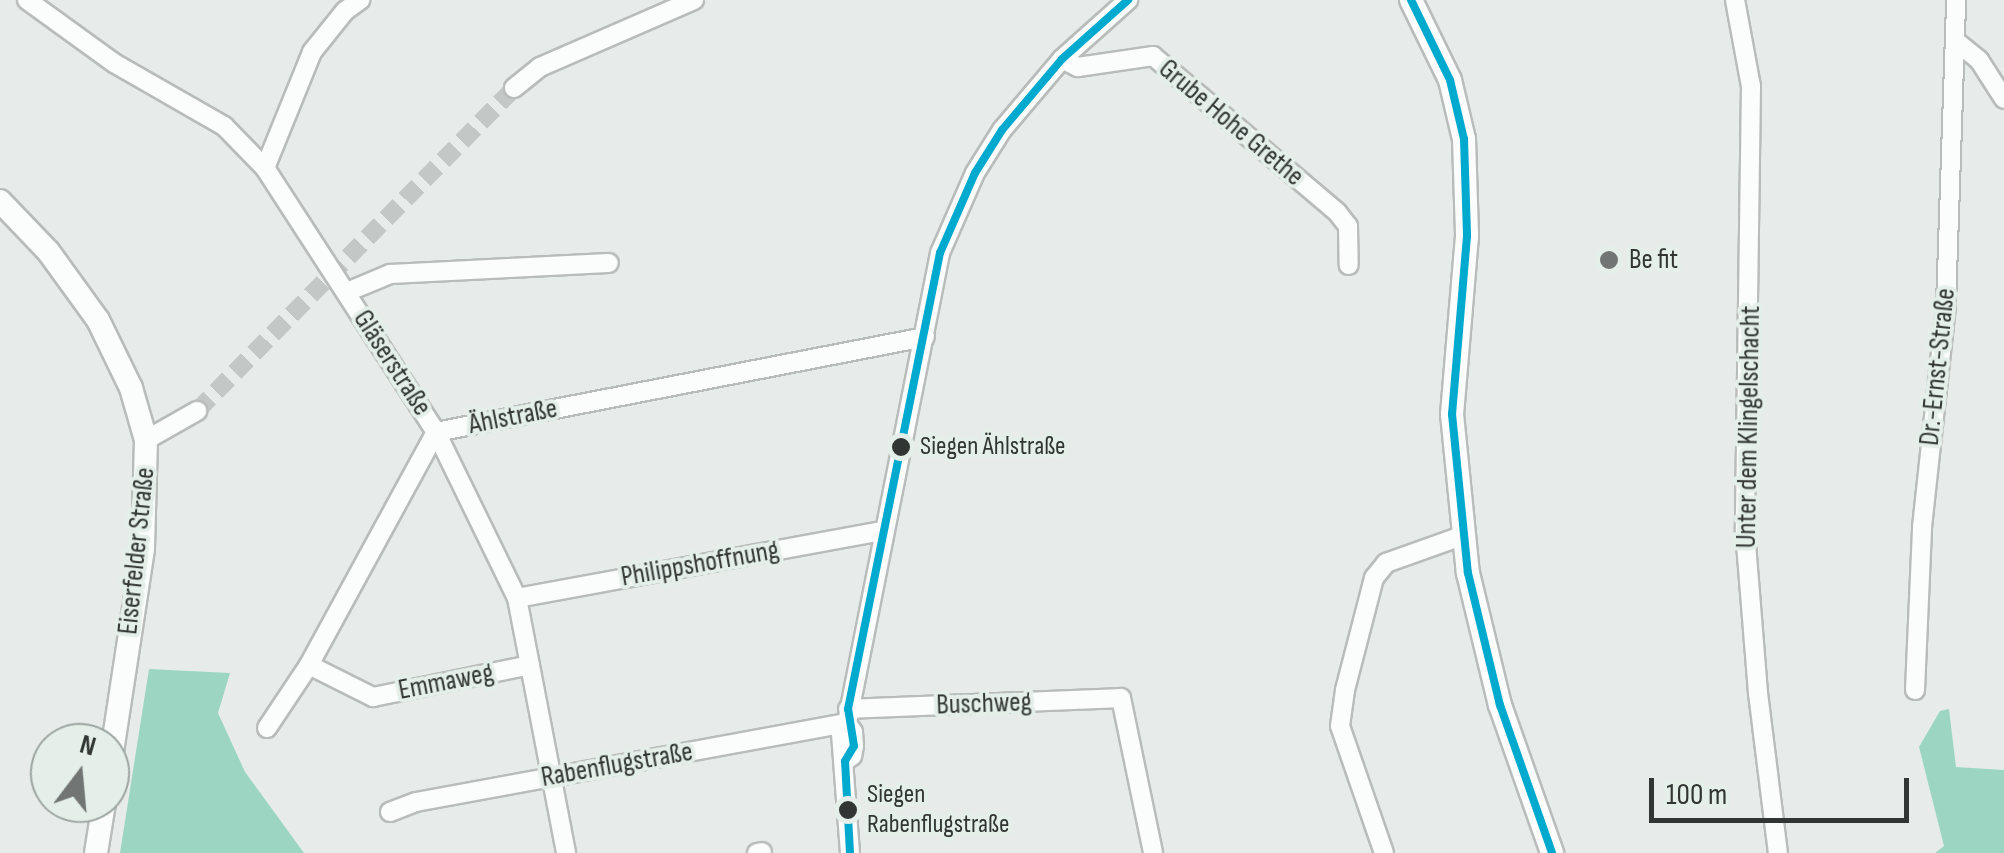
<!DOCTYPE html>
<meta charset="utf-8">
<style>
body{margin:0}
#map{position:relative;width:2004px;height:853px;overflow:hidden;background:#e7ecea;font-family:"Sofia Sans Condensed",sans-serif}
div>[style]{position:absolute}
.forest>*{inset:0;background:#9cd6c3}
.minor-tunnel>*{height:18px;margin-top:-9px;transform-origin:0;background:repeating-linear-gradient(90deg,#c3c8c6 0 18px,transparent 0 27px)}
.roads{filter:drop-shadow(2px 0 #b8bcba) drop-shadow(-2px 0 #b8bcba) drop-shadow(0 2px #b8bcba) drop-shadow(0 -2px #b8bcba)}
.minor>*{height:18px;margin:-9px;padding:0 9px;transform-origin:9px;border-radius:9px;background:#fbfcfc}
.major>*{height:22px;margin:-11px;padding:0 11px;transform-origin:11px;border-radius:11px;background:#fbfcfc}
.bus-1>*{height:8px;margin:-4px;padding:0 4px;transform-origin:4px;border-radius:4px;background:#00a9ce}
.dots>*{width:28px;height:28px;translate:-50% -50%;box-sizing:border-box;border:5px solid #e4efea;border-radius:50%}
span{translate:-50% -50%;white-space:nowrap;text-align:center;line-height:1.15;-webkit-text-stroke:8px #e4efea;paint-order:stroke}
.bus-label{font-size:26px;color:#313634}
.left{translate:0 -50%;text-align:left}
.street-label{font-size:28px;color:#313634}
.poi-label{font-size:28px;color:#313634}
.north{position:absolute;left:30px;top:723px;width:100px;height:100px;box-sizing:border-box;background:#e4efea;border:2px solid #9ca5a1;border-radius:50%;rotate:16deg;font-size:28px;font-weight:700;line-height:40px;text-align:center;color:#313634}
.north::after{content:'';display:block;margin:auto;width:35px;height:45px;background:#717674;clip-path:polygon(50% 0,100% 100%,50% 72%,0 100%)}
.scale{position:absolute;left:1649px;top:778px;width:260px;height:45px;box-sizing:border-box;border:5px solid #313634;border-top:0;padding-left:12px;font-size:30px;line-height:35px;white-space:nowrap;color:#313634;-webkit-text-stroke:8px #e4efea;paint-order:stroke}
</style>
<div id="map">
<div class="forest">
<div style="clip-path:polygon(149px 669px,230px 673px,218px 713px,245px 772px,304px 853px,120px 853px)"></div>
<div style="clip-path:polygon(1949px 709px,1956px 767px,2004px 770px,2004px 853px,1935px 853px,1944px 846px,1919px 747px,1940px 711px)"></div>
</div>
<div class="minor-tunnel">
<div style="left:197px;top:411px;width:453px;rotate:-45.5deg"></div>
</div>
<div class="roads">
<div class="minor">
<div style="left:27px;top:0;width:107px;rotate:35.9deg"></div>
<div style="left:114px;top:63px;width:127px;rotate:29.8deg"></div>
<div style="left:224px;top:126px;width:59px;rotate:45.7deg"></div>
<div style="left:265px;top:168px;width:315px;rotate:57.1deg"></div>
<div style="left:436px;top:432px;width:185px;rotate:64deg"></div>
<div style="left:517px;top:598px;width:260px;rotate:79.1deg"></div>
<div style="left:1735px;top:0;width:87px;rotate:79.5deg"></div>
<div style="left:1751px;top:86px;width:445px;rotate:90.8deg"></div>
<div style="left:1745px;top:531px;width:163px;rotate:85.4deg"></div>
<div style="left:1758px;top:693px;width:161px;rotate:82.9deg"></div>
<div style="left:1958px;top:43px;width:27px;rotate:39deg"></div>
<div style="left:1979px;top:60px;width:46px;rotate:57.3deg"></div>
<div style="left:1062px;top:59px;width:18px;rotate:27deg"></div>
<div style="left:1078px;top:67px;width:76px;rotate:-8.3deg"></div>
<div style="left:1153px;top:56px;width:241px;rotate:40.3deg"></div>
<div style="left:1337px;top:212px;width:18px;rotate:52deg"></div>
<div style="left:1348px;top:226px;width:39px;rotate:89deg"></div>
<div style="left:514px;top:88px;width:33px;rotate:-39deg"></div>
<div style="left:540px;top:67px;width:168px;rotate:-23.5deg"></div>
<div style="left:265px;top:168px;width:125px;rotate:-67.9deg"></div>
<div style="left:312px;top:52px;width:53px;rotate:-51.2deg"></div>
<div style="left:345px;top:11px;width:19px;rotate:-36deg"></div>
<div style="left:347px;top:292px;width:47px;rotate:-22.7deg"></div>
<div style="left:390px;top:274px;width:219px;rotate:-2.9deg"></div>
<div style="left:436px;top:432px;width:498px;rotate:-11deg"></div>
<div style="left:146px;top:440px;width:59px;rotate:-29.6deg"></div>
<div style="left:517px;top:598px;width:371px;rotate:-10.4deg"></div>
<div style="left:309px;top:665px;width:72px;rotate:26.6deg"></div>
<div style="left:373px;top:697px;width:160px;rotate:-11.5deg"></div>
<div style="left:1915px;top:690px;width:163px;rotate:-87.5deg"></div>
<div style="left:1922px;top:527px;width:222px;rotate:-83.8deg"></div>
<div style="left:1946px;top:306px;width:306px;rotate:-88.1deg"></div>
<div style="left:848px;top:709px;width:273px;rotate:-2.3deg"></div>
<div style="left:1121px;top:698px;width:158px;rotate:78.3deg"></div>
<div style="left:267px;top:728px;width:76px;rotate:-56.3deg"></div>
<div style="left:309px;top:665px;width:265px;rotate:-61.4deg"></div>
<div style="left:845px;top:761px;width:9px;rotate:-36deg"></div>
<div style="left:852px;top:756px;width:10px;rotate:-79deg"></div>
<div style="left:854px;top:746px;width:14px;rotate:-94deg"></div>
<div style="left:853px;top:732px;width:11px;rotate:-124deg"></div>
<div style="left:390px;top:812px;width:28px;rotate:-21deg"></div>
<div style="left:416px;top:802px;width:438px;rotate:-10.4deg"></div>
<div style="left:757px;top:853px;width:5px;rotate:-11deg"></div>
<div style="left:850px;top:853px;width:120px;rotate:-94.3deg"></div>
<div style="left:841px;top:733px;width:12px;rotate:-59deg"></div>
<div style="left:847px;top:723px;width:479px;rotate:-78.8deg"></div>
<div style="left:940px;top:253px;width:87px;rotate:-66.4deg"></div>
<div style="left:975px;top:173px;width:51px;rotate:-57.9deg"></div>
<div style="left:1002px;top:130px;width:93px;rotate:-49.8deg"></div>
<div style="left:1062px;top:59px;width:89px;rotate:-41.8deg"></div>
<div style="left:1384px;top:853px;width:134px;rotate:-109.1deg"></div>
<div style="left:1340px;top:726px;width:36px;rotate:-82deg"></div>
<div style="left:1345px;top:690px;width:116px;rotate:-75.5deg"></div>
<div style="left:1374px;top:578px;width:19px;rotate:-51deg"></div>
<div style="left:1386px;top:563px;width:81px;rotate:-19.6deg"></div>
</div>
<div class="major">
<div style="left:1411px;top:0;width:89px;rotate:64deg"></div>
<div style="left:1450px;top:80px;width:61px;rotate:76.7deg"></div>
<div style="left:1464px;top:139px;width:97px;rotate:88.2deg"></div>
<div style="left:1467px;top:236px;width:179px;rotate:94.8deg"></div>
<div style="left:1452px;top:414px;width:160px;rotate:84.3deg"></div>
<div style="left:1468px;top:573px;width:136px;rotate:76.4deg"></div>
<div style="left:1500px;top:705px;width:157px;rotate:70.6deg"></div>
<div style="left:0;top:201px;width:69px;rotate:46.2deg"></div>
<div style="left:48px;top:251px;width:85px;rotate:54.1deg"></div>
<div style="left:98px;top:320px;width:76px;rotate:64.1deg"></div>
<div style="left:131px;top:388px;width:54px;rotate:73.9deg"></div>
<div style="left:146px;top:440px;width:109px;rotate:91.6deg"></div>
<div style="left:143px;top:549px;width:219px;rotate:98.7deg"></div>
<div style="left:96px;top:853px;width:51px;rotate:-80.9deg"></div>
</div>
</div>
<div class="bus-1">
<div style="left:1411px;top:0;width:89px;rotate:64deg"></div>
<div style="left:1450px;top:80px;width:61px;rotate:76.7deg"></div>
<div style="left:1464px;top:139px;width:97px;rotate:88.2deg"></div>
<div style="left:1467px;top:236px;width:179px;rotate:94.8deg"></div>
<div style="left:1452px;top:414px;width:160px;rotate:84.3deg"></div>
<div style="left:1468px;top:573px;width:136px;rotate:76.4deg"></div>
<div style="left:1500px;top:705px;width:157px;rotate:70.6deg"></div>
<div style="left:850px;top:853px;width:92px;rotate:-93.1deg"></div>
<div style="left:845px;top:761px;width:17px;rotate:-59deg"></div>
<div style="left:854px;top:746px;width:37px;rotate:-99deg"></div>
<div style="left:848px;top:709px;width:465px;rotate:-78.6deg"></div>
<div style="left:940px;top:253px;width:87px;rotate:-66.4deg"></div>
<div style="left:975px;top:173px;width:51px;rotate:-57.9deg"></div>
<div style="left:1002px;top:130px;width:93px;rotate:-49.8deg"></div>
<div style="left:1062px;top:59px;width:89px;rotate:-41.8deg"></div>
</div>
<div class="dots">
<div style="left:1609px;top:260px;background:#717674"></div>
<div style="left:901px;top:447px;background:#313634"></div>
<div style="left:848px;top:810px;background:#313634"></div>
</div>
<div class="bus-label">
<span class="left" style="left:920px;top:447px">Siegen Ählstraße</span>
<span class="left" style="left:867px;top:810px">Siegen<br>Rabenflugstraße</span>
</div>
<div class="street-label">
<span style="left:1231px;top:123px;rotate:40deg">Grube Hohe Grethe</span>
<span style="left:392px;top:363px;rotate:57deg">Gläserstraße</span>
<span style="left:1938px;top:367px;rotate:-84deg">Dr.-Ernst-Straße</span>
<span style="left:513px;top:417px;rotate:-11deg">Ählstraße</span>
<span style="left:1749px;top:427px;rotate:-89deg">Unter dem Klingelschacht</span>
<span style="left:137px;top:551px;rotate:-84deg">Eiserfelder Straße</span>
<span style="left:700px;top:564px;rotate:-10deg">Philippshoffnung</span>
<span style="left:446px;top:682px;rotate:-11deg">Emmaweg</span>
<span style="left:984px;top:704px;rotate:-2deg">Buschweg</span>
<span style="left:617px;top:765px;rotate:-10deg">Rabenflugstraße</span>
</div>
<div class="poi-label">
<span class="left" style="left:1629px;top:260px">Be fit</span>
</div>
<div class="north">N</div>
<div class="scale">100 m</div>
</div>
